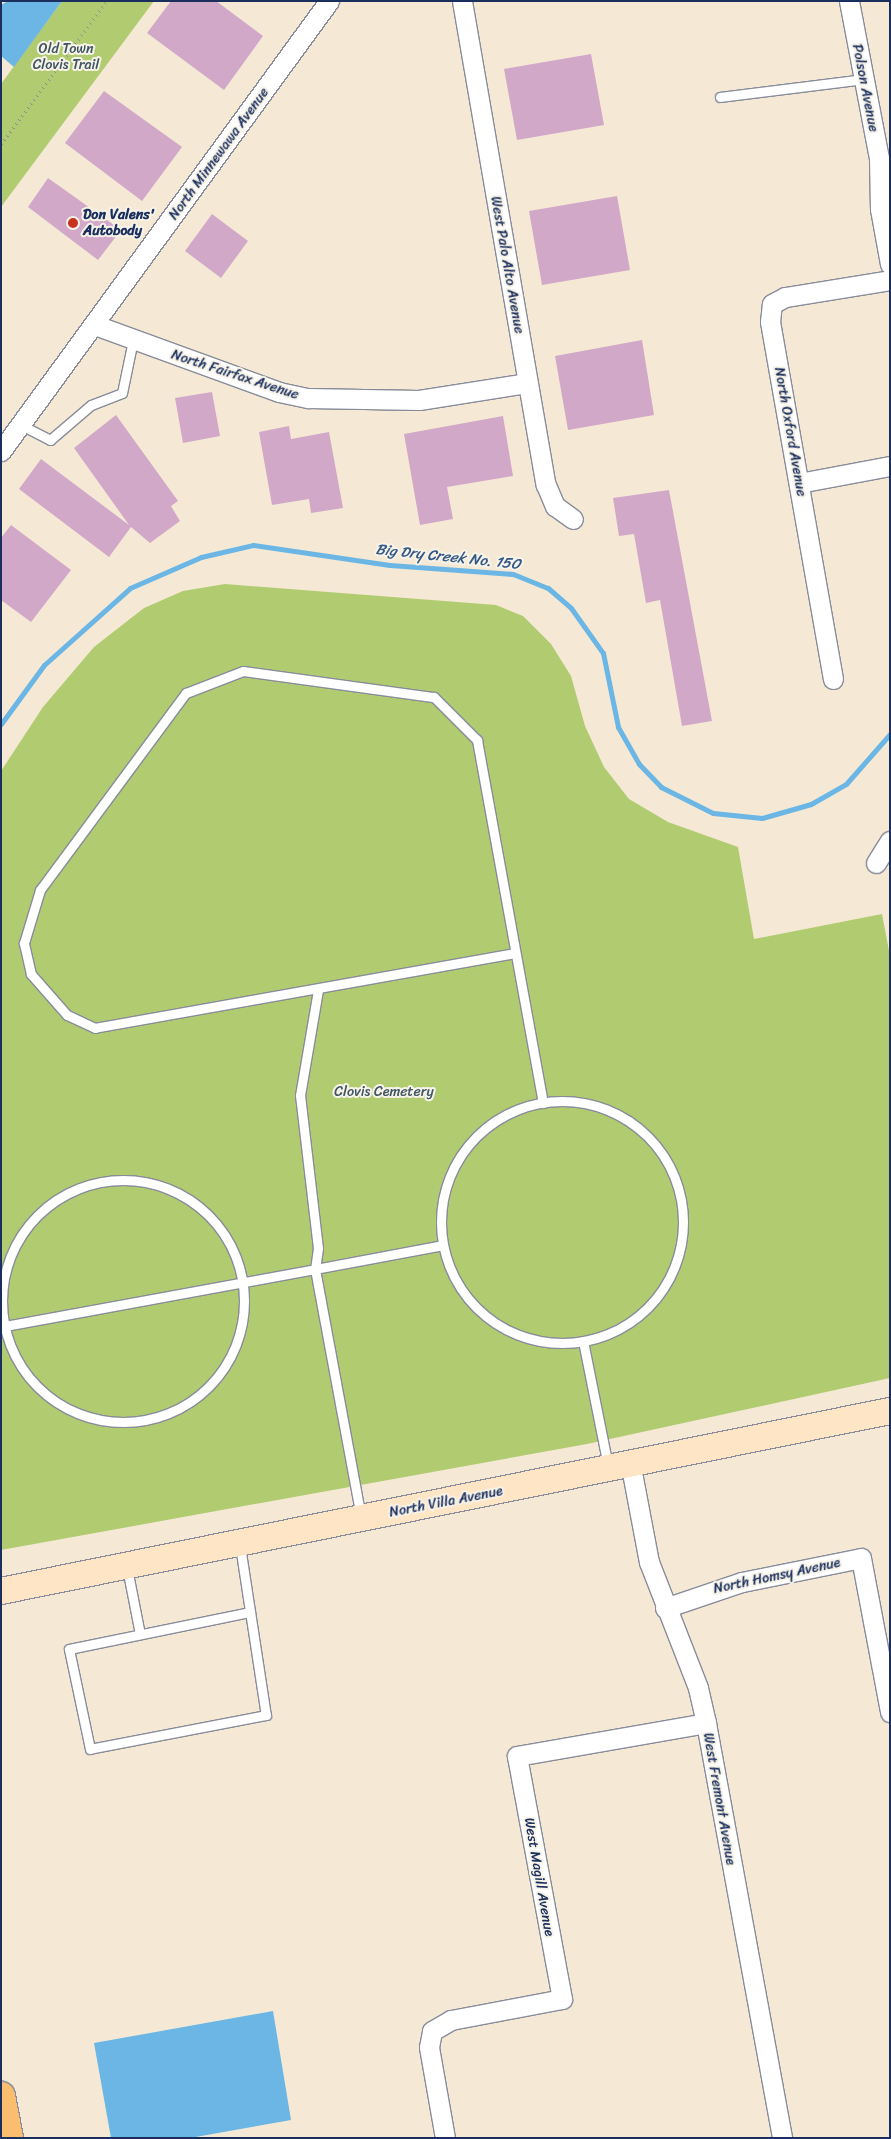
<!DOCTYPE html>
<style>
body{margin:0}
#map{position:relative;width:891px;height:2139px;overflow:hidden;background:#f5e9d5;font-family:Sriracha,sans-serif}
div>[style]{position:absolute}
.green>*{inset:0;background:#b1cb71}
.water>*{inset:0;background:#6bb6e4}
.stream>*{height:5px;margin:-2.5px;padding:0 2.5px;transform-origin:2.5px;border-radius:2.5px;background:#6bb6e4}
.building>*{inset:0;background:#d2a8c9}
.path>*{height:3px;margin-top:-1.5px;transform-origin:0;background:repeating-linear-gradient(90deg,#888c9a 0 1px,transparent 0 5px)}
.roads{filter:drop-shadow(1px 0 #888c9a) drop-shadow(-1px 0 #888c9a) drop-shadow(0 1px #888c9a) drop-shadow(0 -1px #888c9a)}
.service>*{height:9px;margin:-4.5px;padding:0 4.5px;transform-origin:4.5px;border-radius:4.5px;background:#fff}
.service>.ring{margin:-4.5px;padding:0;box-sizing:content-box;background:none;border:9px solid #fff;border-radius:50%}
.minor>*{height:19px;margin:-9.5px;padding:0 9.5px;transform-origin:9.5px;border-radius:9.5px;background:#fff}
.secondary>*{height:26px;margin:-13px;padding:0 13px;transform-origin:13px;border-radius:13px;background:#fde5c5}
.primary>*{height:28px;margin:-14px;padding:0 14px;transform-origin:14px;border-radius:14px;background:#fabe6e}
.dots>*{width:14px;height:14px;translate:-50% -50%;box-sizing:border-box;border:2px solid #f7f3e8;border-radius:50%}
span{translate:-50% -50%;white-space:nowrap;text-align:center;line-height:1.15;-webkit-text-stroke:4px #f7f3e8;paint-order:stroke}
.park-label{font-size:14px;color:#405663}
.street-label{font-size:14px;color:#1b2f5e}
.poi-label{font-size:14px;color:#1b2f5e;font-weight:700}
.left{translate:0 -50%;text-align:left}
.water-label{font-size:15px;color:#335886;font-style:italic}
.frame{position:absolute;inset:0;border:2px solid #1b2f5e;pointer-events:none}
</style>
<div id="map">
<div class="green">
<div style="clip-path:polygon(62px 1px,154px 1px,1px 207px,1px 84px)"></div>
<div style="clip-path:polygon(225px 584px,496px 605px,523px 616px,551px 644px,571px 676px,585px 726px,604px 767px,629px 799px,668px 822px,738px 847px,754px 939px,882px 914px,890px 956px,890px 1378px,587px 1444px,1px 1550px,1px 771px,43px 707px,94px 647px,144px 608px,183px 591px)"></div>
</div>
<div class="water">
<div style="clip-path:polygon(8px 1px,62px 1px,14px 67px,1px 56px,1px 5px)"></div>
<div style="clip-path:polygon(273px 2011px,291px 2120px,190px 2138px,111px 2138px,94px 2043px)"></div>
</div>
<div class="stream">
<div style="left:1px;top:724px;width:73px;rotate:-53.9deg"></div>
<div style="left:44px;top:665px;width:115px;rotate:-41.8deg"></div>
<div style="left:130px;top:588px;width:77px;rotate:-23.6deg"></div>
<div style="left:201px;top:557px;width:53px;rotate:-13deg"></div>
<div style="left:253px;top:545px;width:138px;rotate:8.3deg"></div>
<div style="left:390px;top:565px;width:123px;rotate:4.2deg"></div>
<div style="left:513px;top:574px;width:38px;rotate:22deg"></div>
<div style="left:548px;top:588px;width:30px;rotate:41deg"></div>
<div style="left:571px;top:608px;width:55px;rotate:54.6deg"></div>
<div style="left:603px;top:653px;width:76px;rotate:78.5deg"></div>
<div style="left:618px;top:727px;width:43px;rotate:60.4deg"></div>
<div style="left:639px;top:764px;width:32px;rotate:46deg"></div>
<div style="left:661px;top:787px;width:58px;rotate:26.6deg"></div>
<div style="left:713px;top:813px;width:49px;rotate:5.8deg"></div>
<div style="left:762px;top:818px;width:51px;rotate:-15.9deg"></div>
<div style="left:811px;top:804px;width:40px;rotate:-29.7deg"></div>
<div style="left:846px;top:784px;width:67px;rotate:-48.7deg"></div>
</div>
<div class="building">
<div style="clip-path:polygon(171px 1px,216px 1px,263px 36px,224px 90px,147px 33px)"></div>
<div style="clip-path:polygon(591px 54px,604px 125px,517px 140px,504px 69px)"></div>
<div style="clip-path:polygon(104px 91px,182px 147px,142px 201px,65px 143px)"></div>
<div style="clip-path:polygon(48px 178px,121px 230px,98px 260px,28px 207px)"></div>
<div style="clip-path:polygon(617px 196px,630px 270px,542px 285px,529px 211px)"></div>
<div style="clip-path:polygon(212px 214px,248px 241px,221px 278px,185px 251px)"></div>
<div style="clip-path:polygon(642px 340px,654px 415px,568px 430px,555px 356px)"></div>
<div style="clip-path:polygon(212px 392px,220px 436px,183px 443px,175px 398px)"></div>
<div style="clip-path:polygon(116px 415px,178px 501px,171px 506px,180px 521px,150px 543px,131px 527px,109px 557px,19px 489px,41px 459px,129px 525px,74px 448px)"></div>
<div style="clip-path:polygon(503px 416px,513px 476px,447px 487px,453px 519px,420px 525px,404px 434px)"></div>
<div style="clip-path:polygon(289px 426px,291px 439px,329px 432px,343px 508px,311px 513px,309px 499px,272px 505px,259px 432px)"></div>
<div style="clip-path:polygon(669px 490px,712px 721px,682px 726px,660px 600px,646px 603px,634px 534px,619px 536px,613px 498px)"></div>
<div style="clip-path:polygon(11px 525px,71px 570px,31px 622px,1px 600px,1px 538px)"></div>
</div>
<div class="path">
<div style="left:1px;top:144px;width:178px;rotate:-53.5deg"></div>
</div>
<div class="roads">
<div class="service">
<div style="left:720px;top:97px;width:145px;rotate:-7.1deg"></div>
<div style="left:21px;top:425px;width:33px;rotate:27deg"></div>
<div style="left:50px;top:440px;width:54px;rotate:-40.5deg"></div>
<div style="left:91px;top:405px;width:33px;rotate:-21deg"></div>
<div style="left:122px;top:393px;width:54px;rotate:-78.3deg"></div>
<div style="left:515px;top:953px;width:427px;rotate:169.9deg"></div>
<div style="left:95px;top:1028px;width:31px;rotate:-155deg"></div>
<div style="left:67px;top:1015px;width:55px;rotate:-131.3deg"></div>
<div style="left:31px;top:974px;width:32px;rotate:-103deg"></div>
<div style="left:24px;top:943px;width:55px;rotate:-73.2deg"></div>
<div style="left:40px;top:890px;width:245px;rotate:-53.5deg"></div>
<div style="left:186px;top:693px;width:61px;rotate:-21.1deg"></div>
<div style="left:243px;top:671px;width:193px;rotate:7.8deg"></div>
<div style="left:434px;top:697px;width:61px;rotate:45deg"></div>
<div style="left:477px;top:740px;width:369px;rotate:79.7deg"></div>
<div style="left:318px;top:990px;width:107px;rotate:99.7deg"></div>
<div style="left:300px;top:1095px;width:154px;rotate:83.3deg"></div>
<div style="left:318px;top:1248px;width:21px;rotate:98deg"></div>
<div style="left:315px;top:1269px;width:130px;rotate:-10.6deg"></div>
<div class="ring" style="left:441px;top:1101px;width:233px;height:233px"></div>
<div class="ring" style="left:2px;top:1180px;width:233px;height:233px"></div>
<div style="left:5px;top:1326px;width:315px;rotate:-10.4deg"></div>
<div style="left:315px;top:1269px;width:251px;rotate:79.5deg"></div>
<div style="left:583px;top:1341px;width:127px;rotate:78.7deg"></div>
<div style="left:240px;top:1546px;width:171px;rotate:81.3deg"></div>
<div style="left:266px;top:1715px;width:179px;rotate:169.1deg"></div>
<div style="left:90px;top:1749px;width:102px;rotate:-101.9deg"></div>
<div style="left:69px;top:1649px;width:185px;rotate:-11.6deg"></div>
<div style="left:127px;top:1568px;width:67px;rotate:78.9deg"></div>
</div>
<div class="minor">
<div style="left:462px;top:1px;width:491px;rotate:80.2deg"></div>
<div style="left:546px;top:485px;width:23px;rotate:67deg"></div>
<div style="left:555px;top:506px;width:22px;rotate:36deg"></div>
<div style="left:849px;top:1px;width:160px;rotate:79.2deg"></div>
<div style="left:879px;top:158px;width:51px;rotate:88.9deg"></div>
<div style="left:880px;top:209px;width:56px;rotate:79.7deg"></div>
<div style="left:95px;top:325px;width:196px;rotate:20deg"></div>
<div style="left:279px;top:392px;width:30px;rotate:12deg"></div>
<div style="left:308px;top:398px;width:111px;rotate:1deg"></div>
<div style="left:419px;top:400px;width:110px;rotate:-8.9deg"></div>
<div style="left:1px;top:451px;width:557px;rotate:-53.91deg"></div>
<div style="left:799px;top:483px;width:93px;rotate:-10.6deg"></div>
<div style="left:833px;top:679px;width:363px;rotate:-100deg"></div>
<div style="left:770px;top:322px;width:18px;rotate:-84deg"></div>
<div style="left:772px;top:304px;width:15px;rotate:-28deg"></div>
<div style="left:785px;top:297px;width:106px;rotate:-9.2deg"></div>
<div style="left:876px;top:863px;width:26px;rotate:-58deg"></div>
<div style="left:631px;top:1467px;width:97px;rotate:79.3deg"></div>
<div style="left:649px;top:1562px;width:135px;rotate:68.7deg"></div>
<div style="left:698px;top:1688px;width:36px;rotate:77deg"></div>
<div style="left:706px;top:1723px;width:422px;rotate:79.6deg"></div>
<div style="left:665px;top:1608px;width:81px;rotate:-18.7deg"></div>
<div style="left:742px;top:1582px;width:121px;rotate:-11.4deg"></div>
<div style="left:861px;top:1558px;width:157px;rotate:79.3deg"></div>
<div style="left:445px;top:2138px;width:92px;rotate:-100deg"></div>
<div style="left:429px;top:2047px;width:16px;rotate:-79deg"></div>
<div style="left:432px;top:2031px;width:22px;rotate:-30deg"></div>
<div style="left:451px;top:2020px;width:113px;rotate:-10.7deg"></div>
<div style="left:562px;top:1999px;width:247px;rotate:-100.5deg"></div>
<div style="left:517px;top:1756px;width:192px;rotate:-9.9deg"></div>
</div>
<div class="secondary">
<div style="left:1px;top:1591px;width:907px;rotate:-11.45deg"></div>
</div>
<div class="primary">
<div style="left:1px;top:2096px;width:43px;rotate:79.2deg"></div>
</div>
</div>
<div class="dots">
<div style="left:73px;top:223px;background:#c8321e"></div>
</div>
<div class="park-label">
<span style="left:66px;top:57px">Old Town<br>Clovis Trail</span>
<span style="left:384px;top:1092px">Clovis Cemetery</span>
</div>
<div class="street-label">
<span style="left:865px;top:88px;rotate:79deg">Polson Avenue</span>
<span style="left:219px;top:154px;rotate:-54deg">North Minnewawa Avenue</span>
<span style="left:507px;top:265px;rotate:80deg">West Palo Alto Avenue</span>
<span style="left:235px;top:375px;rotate:18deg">North Fairfax Avenue</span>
<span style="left:790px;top:432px;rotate:80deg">North Oxford Avenue</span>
<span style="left:446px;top:1502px;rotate:-11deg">North Villa Avenue</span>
<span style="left:777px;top:1576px;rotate:-12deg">North Homsy Avenue</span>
<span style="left:719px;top:1799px;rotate:80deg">West Fremont Avenue</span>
<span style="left:539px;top:1877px;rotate:80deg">West Magill Avenue</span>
</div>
<div class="poi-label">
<span class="left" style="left:83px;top:223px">Don Valens'<br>Autobody</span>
</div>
<div class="water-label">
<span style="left:448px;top:557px;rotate:6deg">Big Dry Creek No. 150</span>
</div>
<div class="frame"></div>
</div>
